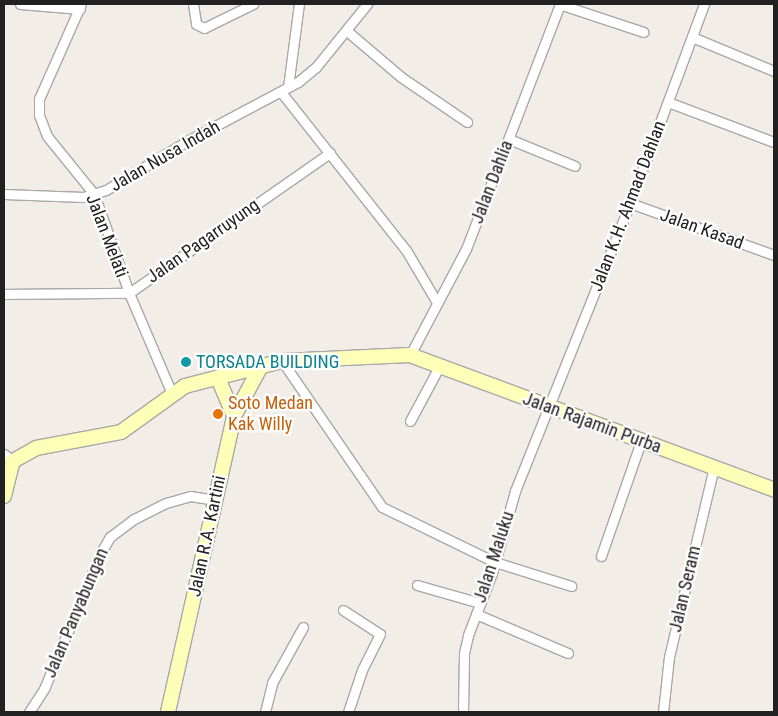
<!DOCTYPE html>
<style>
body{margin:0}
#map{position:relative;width:778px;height:716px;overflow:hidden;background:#f2eee7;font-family:"Roboto Condensed",sans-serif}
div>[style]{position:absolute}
.roads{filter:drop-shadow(1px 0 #a8a8a8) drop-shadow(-1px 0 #a8a8a8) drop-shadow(0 1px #a8a8a8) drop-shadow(0 -1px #a8a8a8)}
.street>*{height:9px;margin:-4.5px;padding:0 4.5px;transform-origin:4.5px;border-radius:4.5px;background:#fff}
.secondary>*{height:14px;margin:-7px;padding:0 7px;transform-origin:7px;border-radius:7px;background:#fdffb8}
.dots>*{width:14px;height:14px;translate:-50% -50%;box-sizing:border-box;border:2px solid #fff;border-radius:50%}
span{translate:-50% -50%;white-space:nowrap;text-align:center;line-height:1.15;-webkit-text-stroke:4.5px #fff;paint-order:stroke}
.street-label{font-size:18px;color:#212121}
.culture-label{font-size:18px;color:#0d838f}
.left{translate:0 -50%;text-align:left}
.food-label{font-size:18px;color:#c56008}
.frame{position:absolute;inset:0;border:5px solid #212121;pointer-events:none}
</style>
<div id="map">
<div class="roads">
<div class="street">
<div style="left:20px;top:4px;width:60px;rotate:4.8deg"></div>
<div style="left:81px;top:4px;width:104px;rotate:113.9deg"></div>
<div style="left:39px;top:99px;width:16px;rotate:90deg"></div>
<div style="left:39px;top:115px;width:22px;rotate:69deg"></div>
<div style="left:47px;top:136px;width:75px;rotate:51deg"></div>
<div style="left:94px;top:194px;width:105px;rotate:70.5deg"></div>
<div style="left:129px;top:293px;width:110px;rotate:66.9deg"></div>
<div style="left:193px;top:4px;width:20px;rotate:81deg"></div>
<div style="left:196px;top:24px;width:9px;rotate:27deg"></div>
<div style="left:204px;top:28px;width:55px;rotate:-26.1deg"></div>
<div style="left:559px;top:4px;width:89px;rotate:18.4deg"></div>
<div style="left:347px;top:31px;width:71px;rotate:40.4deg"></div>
<div style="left:401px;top:77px;width:80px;rotate:34.3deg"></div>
<div style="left:692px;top:37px;width:89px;rotate:22.5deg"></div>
<div style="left:288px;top:87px;width:84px;rotate:-82.5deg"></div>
<div style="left:281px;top:92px;width:201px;rotate:51.7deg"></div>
<div style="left:406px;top:250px;width:59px;rotate:59.5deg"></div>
<div style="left:668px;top:102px;width:113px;rotate:20.7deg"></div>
<div style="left:509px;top:139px;width:71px;rotate:22.2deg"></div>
<div style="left:4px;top:194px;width:79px;rotate:2.2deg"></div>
<div style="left:83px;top:197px;width:24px;rotate:-17deg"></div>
<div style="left:106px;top:190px;width:95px;rotate:-31.2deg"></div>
<div style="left:187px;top:141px;width:126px;rotate:-28deg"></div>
<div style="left:298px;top:82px;width:23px;rotate:-40deg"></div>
<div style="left:316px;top:67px;width:81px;rotate:-51deg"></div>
<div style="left:630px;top:203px;width:153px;rotate:19.9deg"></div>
<div style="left:4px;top:294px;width:125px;rotate:-0.5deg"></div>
<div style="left:129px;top:293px;width:245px;rotate:-34.9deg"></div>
<div style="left:410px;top:355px;width:120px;rotate:-62.2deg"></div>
<div style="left:466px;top:249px;width:262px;rotate:-69deg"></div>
<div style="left:282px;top:361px;width:177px;rotate:55.6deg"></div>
<div style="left:382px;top:507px;width:126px;rotate:26deg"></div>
<div style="left:495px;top:562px;width:80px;rotate:17.5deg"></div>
<div style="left:410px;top:421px;width:64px;rotate:-61.8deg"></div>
<div style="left:4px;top:454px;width:11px;rotate:38deg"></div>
<div style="left:601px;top:556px;width:122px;rotate:-70.8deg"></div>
<div style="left:417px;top:585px;width:66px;rotate:15.9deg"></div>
<div style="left:343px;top:610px;width:44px;rotate:33deg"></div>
<div style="left:380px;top:634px;width:40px;rotate:116.6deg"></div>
<div style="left:362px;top:670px;width:44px;rotate:108.4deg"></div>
<div style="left:476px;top:614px;width:100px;rotate:23deg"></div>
<div style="left:29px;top:712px;width:27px;rotate:-57deg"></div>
<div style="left:44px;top:689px;width:146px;rotate:-67.5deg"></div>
<div style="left:100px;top:554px;width:20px;rotate:-60deg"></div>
<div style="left:110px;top:537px;width:30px;rotate:-37deg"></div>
<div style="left:134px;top:519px;width:36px;rotate:-27deg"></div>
<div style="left:166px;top:503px;width:25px;rotate:-16deg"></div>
<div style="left:190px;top:496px;width:25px;rotate:9deg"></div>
<div style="left:265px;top:712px;width:30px;rotate:-76deg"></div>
<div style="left:272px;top:683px;width:64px;rotate:-61deg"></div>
<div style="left:463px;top:712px;width:59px;rotate:-89deg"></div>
<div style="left:464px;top:653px;width:18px;rotate:-77deg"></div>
<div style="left:468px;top:635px;width:66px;rotate:-68.8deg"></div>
<div style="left:492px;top:573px;width:85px;rotate:-74.3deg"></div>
<div style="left:515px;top:491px;width:310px;rotate:-68.2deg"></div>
<div style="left:630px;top:203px;width:212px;rotate:-69.6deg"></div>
<div style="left:663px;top:712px;width:55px;rotate:-83.8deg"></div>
<div style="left:669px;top:657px;width:195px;rotate:-76.7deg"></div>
</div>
<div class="secondary">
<div style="left:218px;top:378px;width:41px;rotate:67.2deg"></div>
<div style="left:4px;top:496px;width:36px;rotate:-76deg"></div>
<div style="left:13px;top:461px;width:26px;rotate:-29deg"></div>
<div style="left:36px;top:448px;width:86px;rotate:-10.7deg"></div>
<div style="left:121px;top:432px;width:79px;rotate:-35.7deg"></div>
<div style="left:185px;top:386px;width:100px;rotate:-14.5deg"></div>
<div style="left:282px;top:361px;width:128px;rotate:-2.7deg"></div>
<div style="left:410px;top:355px;width:388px;rotate:20.3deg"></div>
<div style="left:168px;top:712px;width:303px;rotate:-77.4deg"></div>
<div style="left:234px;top:416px;width:57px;rotate:-61.6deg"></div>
</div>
</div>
<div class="dots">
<div style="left:186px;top:362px;background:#0f9aa8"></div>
<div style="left:218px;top:414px;background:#e8710a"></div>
</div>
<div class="street-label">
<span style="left:165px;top:156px;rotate:-30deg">Jalan Nusa Indah</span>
<span style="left:492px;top:182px;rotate:-69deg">Jalan Dahlia</span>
<span style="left:628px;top:206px;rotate:-69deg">Jalan K.H. Ahmad Dahlan</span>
<span style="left:702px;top:229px;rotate:20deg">Jalan Kasad</span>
<span style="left:107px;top:236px;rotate:69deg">Jalan Melati</span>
<span style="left:203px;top:241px;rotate:-35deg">Jalan Pagarruyung</span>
<span style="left:592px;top:423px;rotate:20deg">Jalan Rajamin Purba</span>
<span style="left:207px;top:536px;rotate:-78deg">Jalan R.A. Kartini</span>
<span style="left:494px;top:557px;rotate:-72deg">Jalan Maluku</span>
<span style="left:685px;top:589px;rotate:-77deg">Jalan Seram</span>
<span style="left:76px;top:613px;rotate:-67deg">Jalan Panyabungan</span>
</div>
<div class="culture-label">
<span class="left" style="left:196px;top:362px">TORSADA BUILDING</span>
</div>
<div class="food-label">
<span class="left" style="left:228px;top:414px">Soto Medan<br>Kak Willy</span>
</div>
<div class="frame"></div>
</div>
